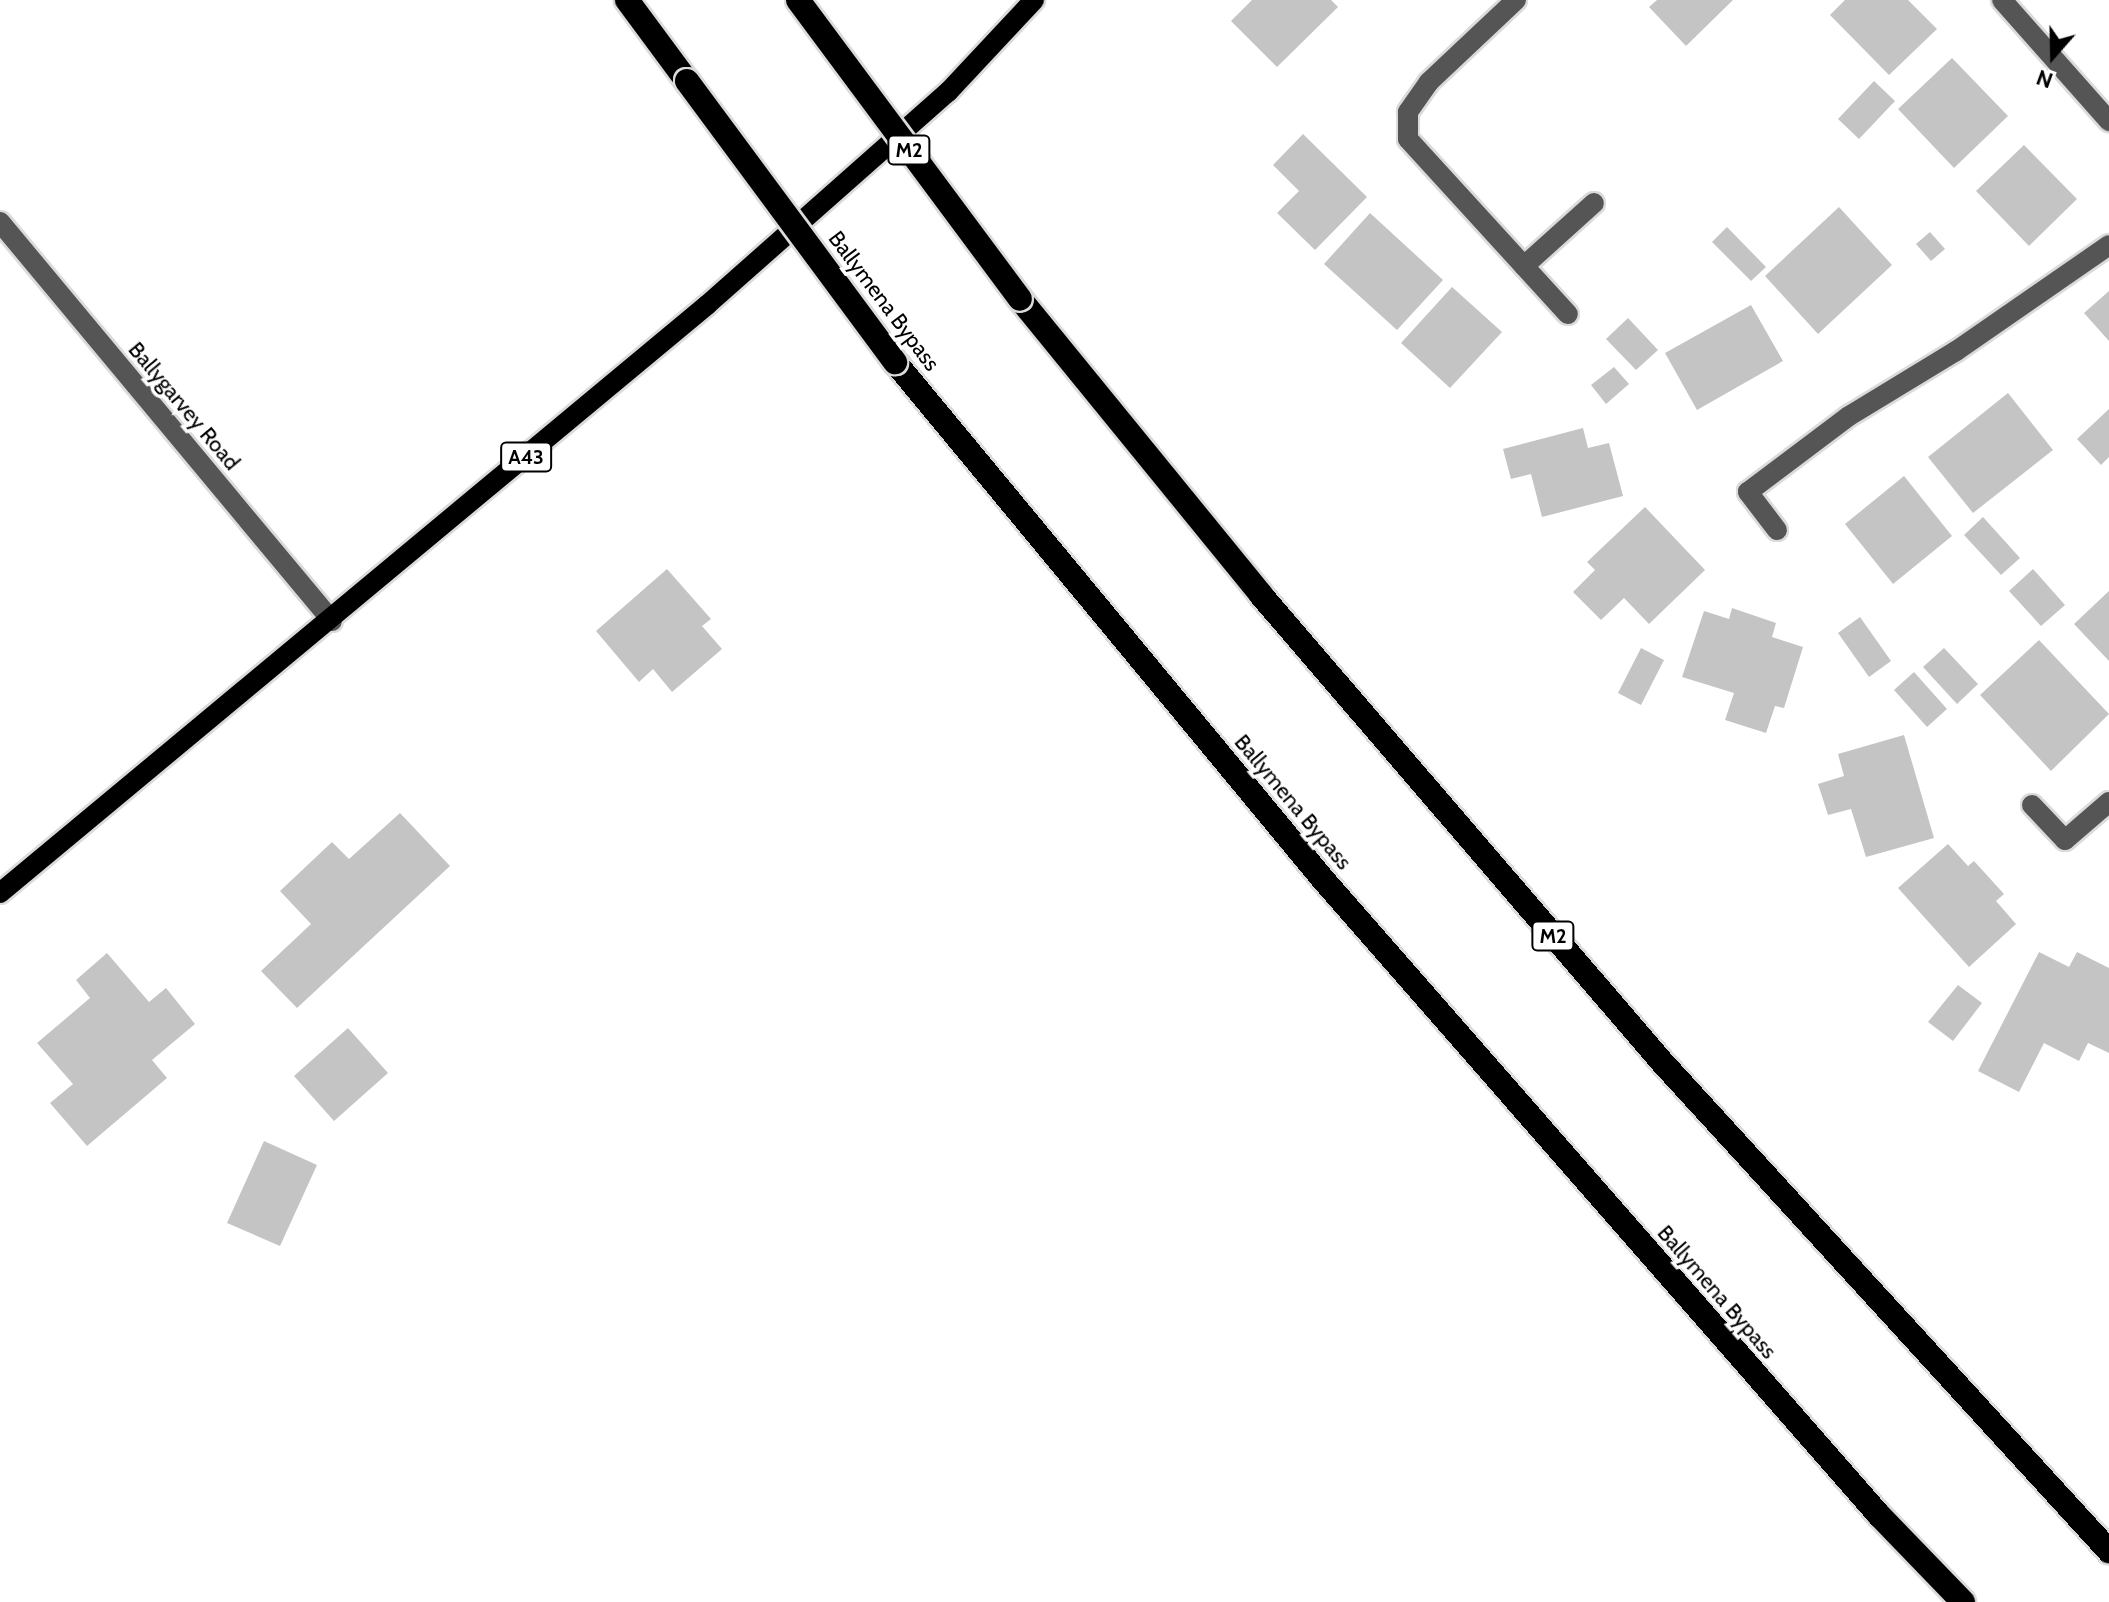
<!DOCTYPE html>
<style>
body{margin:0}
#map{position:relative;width:2109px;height:1602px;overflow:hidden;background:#fff;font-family:Cabin,sans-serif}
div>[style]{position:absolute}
.building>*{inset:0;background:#c4c4c4}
.roads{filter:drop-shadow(2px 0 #dbdbdb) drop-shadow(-2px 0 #dbdbdb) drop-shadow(0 2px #dbdbdb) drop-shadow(0 -2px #dbdbdb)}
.minor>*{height:20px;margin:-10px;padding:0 10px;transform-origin:10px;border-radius:10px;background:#555}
.major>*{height:20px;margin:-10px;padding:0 10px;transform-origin:10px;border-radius:10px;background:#000}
.highway>*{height:24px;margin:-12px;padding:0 12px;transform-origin:12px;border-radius:12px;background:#000}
.bridges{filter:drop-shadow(2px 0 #dbdbdb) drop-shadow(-2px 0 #dbdbdb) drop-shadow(0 2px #dbdbdb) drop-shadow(0 -2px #dbdbdb)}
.highway-bridge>*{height:24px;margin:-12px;padding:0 12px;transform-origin:12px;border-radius:12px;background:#000}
span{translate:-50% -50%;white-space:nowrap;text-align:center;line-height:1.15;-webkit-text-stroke:7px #fff;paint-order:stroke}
.shield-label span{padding:2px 6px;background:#fff;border:2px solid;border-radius:6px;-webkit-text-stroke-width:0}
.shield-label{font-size:20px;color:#000;font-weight:700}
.street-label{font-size:22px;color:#000}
.north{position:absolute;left:2013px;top:16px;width:80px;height:80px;-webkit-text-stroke:6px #fff;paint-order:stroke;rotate:200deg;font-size:22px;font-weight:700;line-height:32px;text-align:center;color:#000}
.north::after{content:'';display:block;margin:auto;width:28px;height:36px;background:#000;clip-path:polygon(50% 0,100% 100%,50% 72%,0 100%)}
</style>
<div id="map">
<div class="building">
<div style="clip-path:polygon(1252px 0,1331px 0,1338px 7px,1277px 67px,1231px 21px)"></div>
<div style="clip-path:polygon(1657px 0,1733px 0,1686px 46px,1649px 7px)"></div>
<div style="clip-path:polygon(1845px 0,1908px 0,1937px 29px,1889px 75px,1830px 15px)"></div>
<div style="clip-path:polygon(1952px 58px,2008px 116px,1954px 168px,1898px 109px)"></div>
<div style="clip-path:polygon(1874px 81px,1895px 101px,1859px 139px,1838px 119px)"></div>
<div style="clip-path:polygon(1303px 134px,1367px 197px,1315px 250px,1277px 213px,1299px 191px,1273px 165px)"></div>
<div style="clip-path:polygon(2024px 145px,2077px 199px,2029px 246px,1976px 191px)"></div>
<div style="clip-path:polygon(1839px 207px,1892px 265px,1818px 334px,1765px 276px)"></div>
<div style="clip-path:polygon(1370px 213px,1443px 280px,1397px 330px,1324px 264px)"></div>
<div style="clip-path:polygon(1727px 227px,1766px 267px,1751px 281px,1712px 242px)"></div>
<div style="clip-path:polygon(1930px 232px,1945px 249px,1931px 261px,1916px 244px)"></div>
<div style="clip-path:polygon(1452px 287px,1502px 332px,1450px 388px,1401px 343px)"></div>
<div style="clip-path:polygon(2109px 291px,2109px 341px,2084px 313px)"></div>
<div style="clip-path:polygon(1751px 305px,1783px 361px,1697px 410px,1665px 353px)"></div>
<div style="clip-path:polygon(1628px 318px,1658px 350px,1636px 370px,1606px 339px)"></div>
<div style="clip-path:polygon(1614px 367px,1629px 384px,1606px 404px,1591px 385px)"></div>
<div style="clip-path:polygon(2008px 393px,2053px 450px,1973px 513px,1928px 457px)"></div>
<div style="clip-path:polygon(2109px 409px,2109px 457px,2101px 465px,2077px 439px)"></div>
<div style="clip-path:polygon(1583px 428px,1588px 448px,1609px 443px,1623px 496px,1542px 517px,1531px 474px,1511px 479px,1503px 449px)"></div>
<div style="clip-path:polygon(1904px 476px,1952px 536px,1893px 584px,1845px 524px)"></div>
<div style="clip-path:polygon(1645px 507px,1705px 570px,1649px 624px,1624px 598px,1601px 620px,1573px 592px,1595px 570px,1587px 562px)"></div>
<div style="clip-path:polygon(1983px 517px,2020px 558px,2001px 575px,1964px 535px)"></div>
<div style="clip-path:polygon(667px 569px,711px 619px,702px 626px,722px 649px,672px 692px,653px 669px,639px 682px,596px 631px)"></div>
<div style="clip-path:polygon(2033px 569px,2065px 605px,2041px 626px,2009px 591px)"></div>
<div style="clip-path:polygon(2109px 591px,2109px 661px,2074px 624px)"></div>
<div style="clip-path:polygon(1732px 608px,1776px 623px,1772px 637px,1803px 647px,1784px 708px,1775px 706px,1766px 733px,1725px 720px,1734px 693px,1682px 677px,1704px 611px,1729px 619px)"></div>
<div style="clip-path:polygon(1860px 617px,1891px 661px,1869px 677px,1838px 633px)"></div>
<div style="clip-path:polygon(2039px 640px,2109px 714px,2051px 771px,1980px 695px)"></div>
<div style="clip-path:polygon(1641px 648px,1664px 660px,1641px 705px,1618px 693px)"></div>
<div style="clip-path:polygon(1944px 648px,1978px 684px,1957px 704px,1923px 667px)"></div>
<div style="clip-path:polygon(1914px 672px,1947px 709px,1927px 727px,1894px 690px)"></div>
<div style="clip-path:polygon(1904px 735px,1934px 838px,1866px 857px,1851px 809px,1828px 815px,1818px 784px,1844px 776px,1838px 754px)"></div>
<div style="clip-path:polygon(400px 813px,450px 866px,297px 1008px,261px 971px,311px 924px,280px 891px,332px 842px,349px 859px)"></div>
<div style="clip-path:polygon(1948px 844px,1968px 866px,1974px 861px,2004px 894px,1996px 901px,2016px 924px,1969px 967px,1898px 888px)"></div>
<div style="clip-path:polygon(2039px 952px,2069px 967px,2077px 952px,2109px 968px,2109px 1053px,2088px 1043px,2079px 1061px,2044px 1043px,2019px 1092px,1978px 1071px)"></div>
<div style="clip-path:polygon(107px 953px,149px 1002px,166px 988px,195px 1024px,152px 1060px,167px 1078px,87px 1146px,50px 1103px,73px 1084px,37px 1043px,90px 998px,76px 980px)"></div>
<div style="clip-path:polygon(1958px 985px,1982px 1003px,1953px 1041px,1928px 1022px)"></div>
<div style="clip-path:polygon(348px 1028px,388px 1073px,334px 1121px,294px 1076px)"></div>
<div style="clip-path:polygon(264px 1141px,317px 1165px,280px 1246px,227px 1223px)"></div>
</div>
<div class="roads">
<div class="minor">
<div style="left:1516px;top:0;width:120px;rotate:136.7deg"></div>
<div style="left:1429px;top:82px;width:37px;rotate:125deg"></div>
<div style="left:1408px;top:112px;width:27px;rotate:90deg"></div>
<div style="left:1408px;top:139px;width:237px;rotate:47.6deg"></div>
<div style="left:2002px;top:0;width:162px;rotate:48.5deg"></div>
<div style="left:0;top:222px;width:519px;rotate:50.24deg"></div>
<div style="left:1524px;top:266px;width:94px;rotate:-42deg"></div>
<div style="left:1777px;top:530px;width:48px;rotate:-127.3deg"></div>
<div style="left:1748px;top:492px;width:126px;rotate:-37deg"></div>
<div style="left:1849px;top:416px;width:125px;rotate:-31.3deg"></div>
<div style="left:1956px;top:351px;width:186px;rotate:-34.7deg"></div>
<div style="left:2032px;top:805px;width:48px;rotate:46.7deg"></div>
<div style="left:2065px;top:840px;width:58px;rotate:-40.8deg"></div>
</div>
<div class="major">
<div style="left:0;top:893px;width:920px;rotate:-39.75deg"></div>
<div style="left:707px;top:305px;width:322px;rotate:-41.5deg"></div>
<div style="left:948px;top:92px;width:126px;rotate:-46.9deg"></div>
</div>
<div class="highway">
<div style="left:627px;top:0;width:101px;rotate:53.5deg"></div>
<div style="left:1020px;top:299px;width:382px;rotate:50.8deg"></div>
<div style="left:1261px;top:595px;width:616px;rotate:49.35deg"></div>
<div style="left:1662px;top:1062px;width:663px;rotate:47.57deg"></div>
<div style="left:895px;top:362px;width:668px;rotate:50.4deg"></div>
<div style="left:1321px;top:877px;width:848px;rotate:48.83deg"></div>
<div style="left:1879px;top:1515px;width:121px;rotate:46deg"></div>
</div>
</div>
<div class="bridges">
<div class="highway-bridge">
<div style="left:798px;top:0;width:372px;rotate:53.4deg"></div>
<div style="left:687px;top:81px;width:350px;rotate:53.5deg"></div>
</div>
</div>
<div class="shield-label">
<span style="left:909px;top:150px">M2</span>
<span style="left:526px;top:457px">A43</span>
<span style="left:1553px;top:936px">M2</span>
</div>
<div class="street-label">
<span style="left:884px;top:301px;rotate:53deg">Ballymena Bypass</span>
<span style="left:184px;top:406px;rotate:50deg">Ballygarvey Road</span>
<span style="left:1293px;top:802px;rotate:50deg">Ballymena Bypass</span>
<span style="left:1717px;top:1292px;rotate:49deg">Ballymena Bypass</span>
</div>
<div class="north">N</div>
</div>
